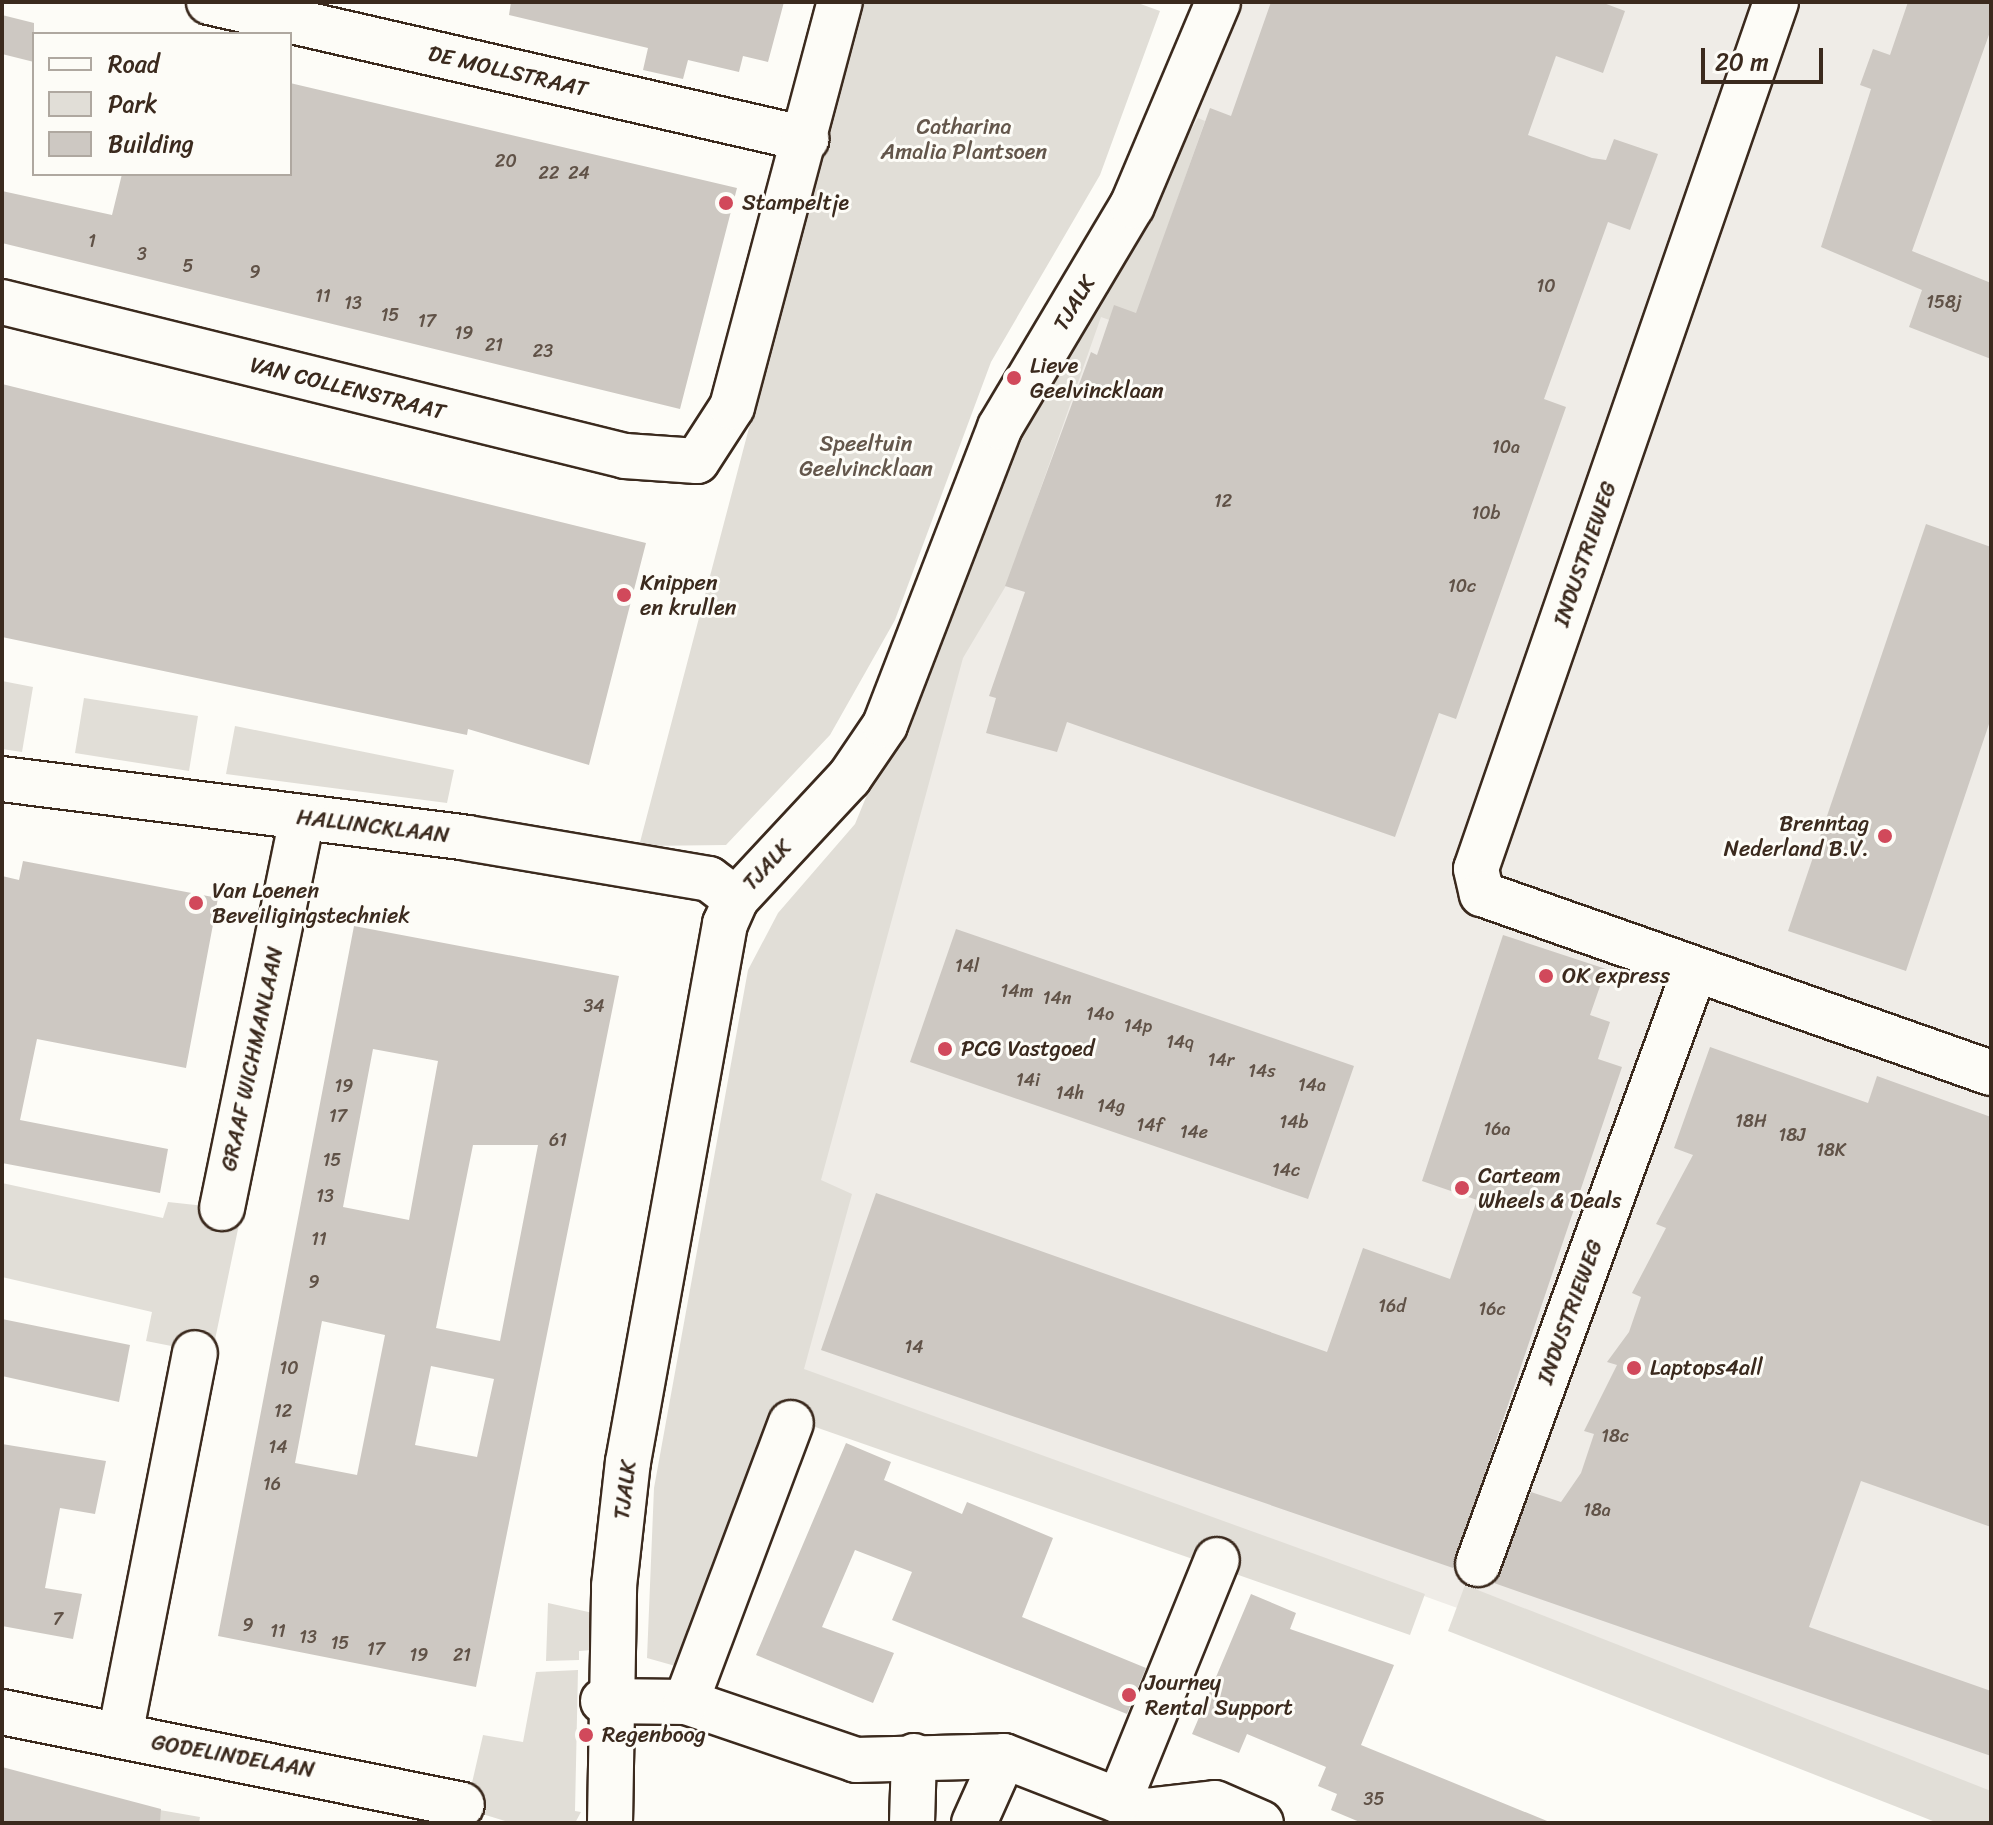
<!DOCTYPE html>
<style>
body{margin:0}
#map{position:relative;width:1993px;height:1825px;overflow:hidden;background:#fdfcf7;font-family:Sriracha,sans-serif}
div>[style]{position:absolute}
.built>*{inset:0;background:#efece7}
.green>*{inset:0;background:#e1ded7}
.building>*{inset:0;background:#cdc8c2}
.roads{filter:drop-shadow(2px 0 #3b2a1e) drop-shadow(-2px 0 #3b2a1e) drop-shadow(0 2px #3b2a1e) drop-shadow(0 -2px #3b2a1e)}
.minor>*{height:44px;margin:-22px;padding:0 22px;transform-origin:22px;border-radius:22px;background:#fdfcf7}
.dots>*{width:22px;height:22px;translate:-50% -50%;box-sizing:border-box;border:4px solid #fdfcf7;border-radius:50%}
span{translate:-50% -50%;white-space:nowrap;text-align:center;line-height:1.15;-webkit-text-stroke:6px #fdfcf7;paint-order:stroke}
.number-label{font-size:18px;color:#605247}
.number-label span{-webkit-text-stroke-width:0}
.street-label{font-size:22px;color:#3b2a1e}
.park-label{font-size:22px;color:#64574c}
.poi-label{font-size:22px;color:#3b2a1e}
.left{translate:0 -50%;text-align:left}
.right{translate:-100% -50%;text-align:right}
.frame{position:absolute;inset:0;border:4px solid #3b2a1e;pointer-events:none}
.legend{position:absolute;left:32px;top:32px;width:260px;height:144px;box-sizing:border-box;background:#fdfcf7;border:2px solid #afa8a0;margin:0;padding:10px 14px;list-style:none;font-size:24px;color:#3b2a1e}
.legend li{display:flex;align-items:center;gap:16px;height:40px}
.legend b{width:40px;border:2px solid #afa8a0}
.scale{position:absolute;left:1701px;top:48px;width:122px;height:36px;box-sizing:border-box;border:4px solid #3b2a1e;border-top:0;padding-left:10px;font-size:24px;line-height:28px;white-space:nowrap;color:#3b2a1e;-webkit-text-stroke:6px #fdfcf7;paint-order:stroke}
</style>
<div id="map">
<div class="built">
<div style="clip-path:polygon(1222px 2px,1991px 2px,1991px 1800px,788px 1367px,856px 949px,1047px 413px)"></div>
</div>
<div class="green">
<div style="clip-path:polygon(861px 2px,1135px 2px,1160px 11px,1100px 175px,991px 362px,895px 620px,830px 735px,726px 845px,639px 846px)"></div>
<div style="clip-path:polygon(1198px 118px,1205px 121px,1132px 328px,1101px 317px,1007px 584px,963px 658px,821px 1180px,852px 1194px,804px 1369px,1425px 1594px,1410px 1635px,781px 1415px,686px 1669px,647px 1658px,654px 1488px,748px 970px,778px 913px,855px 824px,1009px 450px)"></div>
<div style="clip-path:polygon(2px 681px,33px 687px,22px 752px,2px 749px)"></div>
<div style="clip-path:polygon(84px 698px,198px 716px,189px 771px,75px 753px)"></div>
<div style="clip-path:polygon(235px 726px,454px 770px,447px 803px,226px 774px)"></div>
<div style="clip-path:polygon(2px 1183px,163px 1218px,168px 1202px,242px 1210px,212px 1354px,146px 1341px,152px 1312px,2px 1277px)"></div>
<div style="clip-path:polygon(1465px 1585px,1991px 1791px,1991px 1823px,1938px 1823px,1448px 1631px)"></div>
<div style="clip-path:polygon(548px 1603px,593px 1613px,592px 1650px,579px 1651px,579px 1660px,546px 1661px)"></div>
<div style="clip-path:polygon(578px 1670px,575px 1811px,581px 1812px,575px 1823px,512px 1823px,466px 1809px,483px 1735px,523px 1742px,536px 1672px)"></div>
<div style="clip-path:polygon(131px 1805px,200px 1817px,199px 1823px,128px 1823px)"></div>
</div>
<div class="building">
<div style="clip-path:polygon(511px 2px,784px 2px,768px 62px,743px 56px,739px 72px,688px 60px,683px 79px,643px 70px,648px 48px,509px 15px)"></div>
<div style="clip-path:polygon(1271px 2px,1601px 2px,1625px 11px,1603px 73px,1556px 56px,1528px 135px,1592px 158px,1606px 160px,1614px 139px,1658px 154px,1630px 230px,1608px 222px,1544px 399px,1566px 407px,1456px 719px,1439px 713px,1395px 837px,1067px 722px,1057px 752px,986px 733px,996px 698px,989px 696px,1025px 592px,1005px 586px,1091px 352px,1097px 355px,1114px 305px,1136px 313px,1210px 108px,1231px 116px)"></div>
<div style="clip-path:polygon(1908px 2px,1991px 2px,1991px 29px,1912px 251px,1991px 283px,1991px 359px,1909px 327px,1922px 290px,1821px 247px,1871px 89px,1860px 85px,1873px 49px,1890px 55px)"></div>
<div style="clip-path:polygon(2px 15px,34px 23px,34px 62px,2px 54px)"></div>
<div style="clip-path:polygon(290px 83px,737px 188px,680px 409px,2px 243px,2px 191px,112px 215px,122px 174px,290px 174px)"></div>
<div style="clip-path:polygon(2px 384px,646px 543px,589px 765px,468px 729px,467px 735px,2px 637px)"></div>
<div style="clip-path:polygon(1926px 524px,1991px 547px,1991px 718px,1906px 971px,1788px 931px)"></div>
<div style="clip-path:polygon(23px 861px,218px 898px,186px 1068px,37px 1039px,20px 1120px,168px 1149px,160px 1193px,2px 1163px,2px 876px,19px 880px)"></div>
<div style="clip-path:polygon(evenodd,354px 926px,619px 976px,476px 1687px,218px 1636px,354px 926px,373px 1049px,438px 1061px,409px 1220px,343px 1207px,373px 1049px,354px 926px,473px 1145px,538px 1145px,500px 1341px,436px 1328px,473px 1145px,354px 926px,322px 1321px,385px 1335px,357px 1475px,295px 1463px,322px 1321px,354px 926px,431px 1366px,494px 1379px,477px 1457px,415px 1445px,431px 1366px)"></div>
<div style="clip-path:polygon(956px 929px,1354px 1066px,1308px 1199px,910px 1062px)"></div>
<div style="clip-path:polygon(1503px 935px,1606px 969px,1590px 1015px,1610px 1022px,1598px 1059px,1622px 1067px,1453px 1568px,821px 1350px,876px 1193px,1327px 1352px,1363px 1248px,1450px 1279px,1477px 1200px,1422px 1181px)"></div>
<div style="clip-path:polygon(1710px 1047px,1868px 1103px,1877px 1076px,1991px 1117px,1991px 1527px,1861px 1481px,1809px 1627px,1991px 1691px,1991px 1756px,1494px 1583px,1531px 1492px,1561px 1502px,1581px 1473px,1594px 1434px,1584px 1431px,1617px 1365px,1607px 1362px,1629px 1332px,1641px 1297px,1632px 1293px,1666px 1228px,1656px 1224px,1693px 1155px,1674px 1148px)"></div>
<div style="clip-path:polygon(2px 1319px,130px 1345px,119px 1402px,2px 1376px)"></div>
<div style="clip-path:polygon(846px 1443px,891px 1462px,884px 1480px,962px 1514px,967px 1502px,1053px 1538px,1022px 1617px,1146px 1668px,1127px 1714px,892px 1620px,912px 1572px,855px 1550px,822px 1627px,894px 1653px,873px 1703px,756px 1655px)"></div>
<div style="clip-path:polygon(2px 1444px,106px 1461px,95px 1514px,60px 1508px,45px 1588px,82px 1594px,73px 1639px,2px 1626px)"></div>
<div style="clip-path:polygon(1251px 1594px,1296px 1613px,1290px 1629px,1394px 1665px,1361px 1745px,1552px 1823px,1362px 1823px,1331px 1810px,1337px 1794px,1318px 1786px,1326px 1767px,1247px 1734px,1239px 1753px,1192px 1734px)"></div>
<div style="clip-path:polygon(2px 1767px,161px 1809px,160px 1823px,2px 1823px)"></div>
</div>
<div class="roads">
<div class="minor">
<div style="left:209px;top:2px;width:613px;rotate:12.92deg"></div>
<div style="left:1776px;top:2px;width:917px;rotate:109.09deg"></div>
<div style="left:1476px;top:869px;width:26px;rotate:77deg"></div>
<div style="left:1482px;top:894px;width:540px;rotate:19.38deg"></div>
<div style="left:2px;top:302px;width:642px;rotate:13.88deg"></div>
<div style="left:625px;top:456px;width:72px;rotate:4deg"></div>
<div style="left:697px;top:461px;width:64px;rotate:-57.1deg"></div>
<div style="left:732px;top:407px;width:419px;rotate:-75.1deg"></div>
<div style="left:2px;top:779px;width:469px;rotate:7.2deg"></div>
<div style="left:467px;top:838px;width:245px;rotate:9.6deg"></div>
<div style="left:709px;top:879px;width:34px;rotate:37deg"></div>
<div style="left:222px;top:1208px;width:399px;rotate:-78.4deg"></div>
<div style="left:1478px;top:1564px;width:633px;rotate:-69.96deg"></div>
<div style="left:603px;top:1701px;width:83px;rotate:0.7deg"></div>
<div style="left:686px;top:1702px;width:180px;rotate:18.8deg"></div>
<div style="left:856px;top:1760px;width:148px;rotate:-1.5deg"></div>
<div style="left:1004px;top:1756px;width:151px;rotate:21.3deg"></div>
<div style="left:1145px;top:1811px;width:70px;rotate:-6.5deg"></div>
<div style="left:1215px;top:1803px;width:50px;rotate:23.5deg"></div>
<div style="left:686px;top:1702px;width:298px;rotate:-69.4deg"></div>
<div style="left:2px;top:1712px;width:469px;rotate:11.4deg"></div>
<div style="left:120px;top:1735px;width:389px;rotate:-78.9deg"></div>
<div style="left:1119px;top:1801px;width:260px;rotate:-67.9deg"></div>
<div style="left:610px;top:1823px;width:237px;rotate:-89deg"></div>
<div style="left:614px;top:1586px;width:125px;rotate:-83.6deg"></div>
<div style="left:628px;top:1462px;width:547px;rotate:-79.78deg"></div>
<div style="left:725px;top:924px;width:27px;rotate:-66deg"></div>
<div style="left:736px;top:899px;width:166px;rotate:-47deg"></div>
<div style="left:849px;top:778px;width:64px;rotate:-55.8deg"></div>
<div style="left:885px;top:725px;width:319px;rotate:-68.9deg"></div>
<div style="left:1000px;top:427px;width:257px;rotate:-59.2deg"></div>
<div style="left:1132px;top:206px;width:221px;rotate:-67.1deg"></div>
<div style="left:912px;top:1823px;width:67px;rotate:-88.3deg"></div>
<div style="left:974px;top:1823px;width:73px;rotate:-65.9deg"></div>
</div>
</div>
<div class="dots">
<div style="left:726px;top:203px;background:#d1495b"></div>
<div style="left:1014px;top:378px;background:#d1495b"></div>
<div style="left:624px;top:595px;background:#d1495b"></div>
<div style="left:1885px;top:836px;background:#d1495b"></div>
<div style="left:196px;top:903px;background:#d1495b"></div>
<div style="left:1546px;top:976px;background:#d1495b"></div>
<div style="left:945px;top:1049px;background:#d1495b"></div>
<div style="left:1462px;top:1188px;background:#d1495b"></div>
<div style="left:1634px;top:1368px;background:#d1495b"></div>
<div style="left:1129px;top:1695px;background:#d1495b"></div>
<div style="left:586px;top:1735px;background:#d1495b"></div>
</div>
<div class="number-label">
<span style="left:506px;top:161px">20</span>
<span style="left:549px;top:173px">22</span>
<span style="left:579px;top:173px">24</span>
<span style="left:92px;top:241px">1</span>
<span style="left:142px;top:254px">3</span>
<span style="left:188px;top:266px">5</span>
<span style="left:255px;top:272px">9</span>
<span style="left:1546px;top:286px">10</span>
<span style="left:323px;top:296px">11</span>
<span style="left:1944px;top:302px">158j</span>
<span style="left:353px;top:303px">13</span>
<span style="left:390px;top:315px">15</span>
<span style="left:427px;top:321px">17</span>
<span style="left:464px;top:333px">19</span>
<span style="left:494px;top:345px">21</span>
<span style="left:543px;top:351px">23</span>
<span style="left:1506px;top:447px">10a</span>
<span style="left:1223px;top:501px">12</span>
<span style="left:1486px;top:513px">10b</span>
<span style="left:1462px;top:586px">10c</span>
<span style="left:967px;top:966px">14l</span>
<span style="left:1017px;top:991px">14m</span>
<span style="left:1057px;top:998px">14n</span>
<span style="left:594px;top:1006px">34</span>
<span style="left:1100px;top:1014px">14o</span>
<span style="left:1138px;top:1026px">14p</span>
<span style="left:1180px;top:1042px">14q</span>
<span style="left:1221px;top:1060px">14r</span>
<span style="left:1262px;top:1071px">14s</span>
<span style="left:1028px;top:1080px">14i</span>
<span style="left:1312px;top:1085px">14a</span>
<span style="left:344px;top:1086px">19</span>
<span style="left:1070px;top:1093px">14h</span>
<span style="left:1111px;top:1106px">14g</span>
<span style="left:338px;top:1116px">17</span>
<span style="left:1751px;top:1121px">18H</span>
<span style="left:1294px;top:1122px">14b</span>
<span style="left:1150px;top:1125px">14f</span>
<span style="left:1497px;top:1129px">16a</span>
<span style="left:1194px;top:1132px">14e</span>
<span style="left:1792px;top:1135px">18J</span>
<span style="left:558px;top:1140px">61</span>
<span style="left:1831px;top:1150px">18K</span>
<span style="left:332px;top:1160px">15</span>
<span style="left:1286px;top:1170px">14c</span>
<span style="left:325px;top:1196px">13</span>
<span style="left:319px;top:1239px">11</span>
<span style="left:314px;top:1282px">9</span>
<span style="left:1392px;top:1306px">16d</span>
<span style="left:1492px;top:1309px">16c</span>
<span style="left:914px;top:1347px">14</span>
<span style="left:289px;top:1368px">10</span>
<span style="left:283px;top:1411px">12</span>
<span style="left:1615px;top:1436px">18c</span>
<span style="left:278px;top:1447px">14</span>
<span style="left:272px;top:1484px">16</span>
<span style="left:1597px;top:1510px">18a</span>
<span style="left:58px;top:1619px">7</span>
<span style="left:248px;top:1625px">9</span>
<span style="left:278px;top:1631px">11</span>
<span style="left:308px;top:1637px">13</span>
<span style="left:340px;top:1643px">15</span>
<span style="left:376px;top:1649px">17</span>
<span style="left:419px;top:1655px">19</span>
<span style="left:462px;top:1655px">21</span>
<span style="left:1374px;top:1799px">35</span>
</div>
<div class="street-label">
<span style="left:508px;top:71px;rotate:13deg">DE MOLLSTRAAT</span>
<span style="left:1074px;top:303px;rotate:-59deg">TJALK</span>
<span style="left:348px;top:388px;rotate:14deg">VAN COLLENSTRAAT</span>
<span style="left:1585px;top:554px;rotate:-71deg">INDUSTRIEWEG</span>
<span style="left:373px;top:826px;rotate:7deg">HALLINCKLAAN</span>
<span style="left:767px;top:865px;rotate:-47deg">TJALK</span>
<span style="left:252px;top:1059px;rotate:-78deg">GRAAF WICHMANLAAN</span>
<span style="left:1570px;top:1312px;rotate:-70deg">INDUSTRIEWEG</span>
<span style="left:625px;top:1490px;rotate:-83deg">TJALK</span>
<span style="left:233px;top:1756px;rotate:10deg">GODELINDELAAN</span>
</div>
<div class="park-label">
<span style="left:964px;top:139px">Catharina<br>Amalia Plantsoen</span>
<span style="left:866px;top:456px">Speeltuin<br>Geelvincklaan</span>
</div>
<div class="poi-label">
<span class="left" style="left:742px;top:203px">Stampeltje</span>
<span class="left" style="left:1030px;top:378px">Lieve<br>Geelvincklaan</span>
<span class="left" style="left:640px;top:595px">Knippen<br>en krullen</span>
<span class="right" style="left:1869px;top:836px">Brenntag<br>Nederland B.V.</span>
<span class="left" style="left:212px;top:903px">Van Loenen<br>Beveiligingstechniek</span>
<span class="left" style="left:1562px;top:976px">OK express</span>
<span class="left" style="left:961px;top:1049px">PCG Vastgoed</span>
<span class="left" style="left:1478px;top:1188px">Carteam<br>Wheels &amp; Deals</span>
<span class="left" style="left:1650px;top:1368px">Laptops4all</span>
<span class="left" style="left:1145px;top:1695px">Journey<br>Rental Support</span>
<span class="left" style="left:602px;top:1735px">Regenboog</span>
</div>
<div class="frame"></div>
<ul class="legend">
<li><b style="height:10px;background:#fdfcf7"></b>Road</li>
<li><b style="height:22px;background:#e1ded7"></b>Park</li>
<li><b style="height:22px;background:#cdc8c2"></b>Building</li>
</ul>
<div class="scale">20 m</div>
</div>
